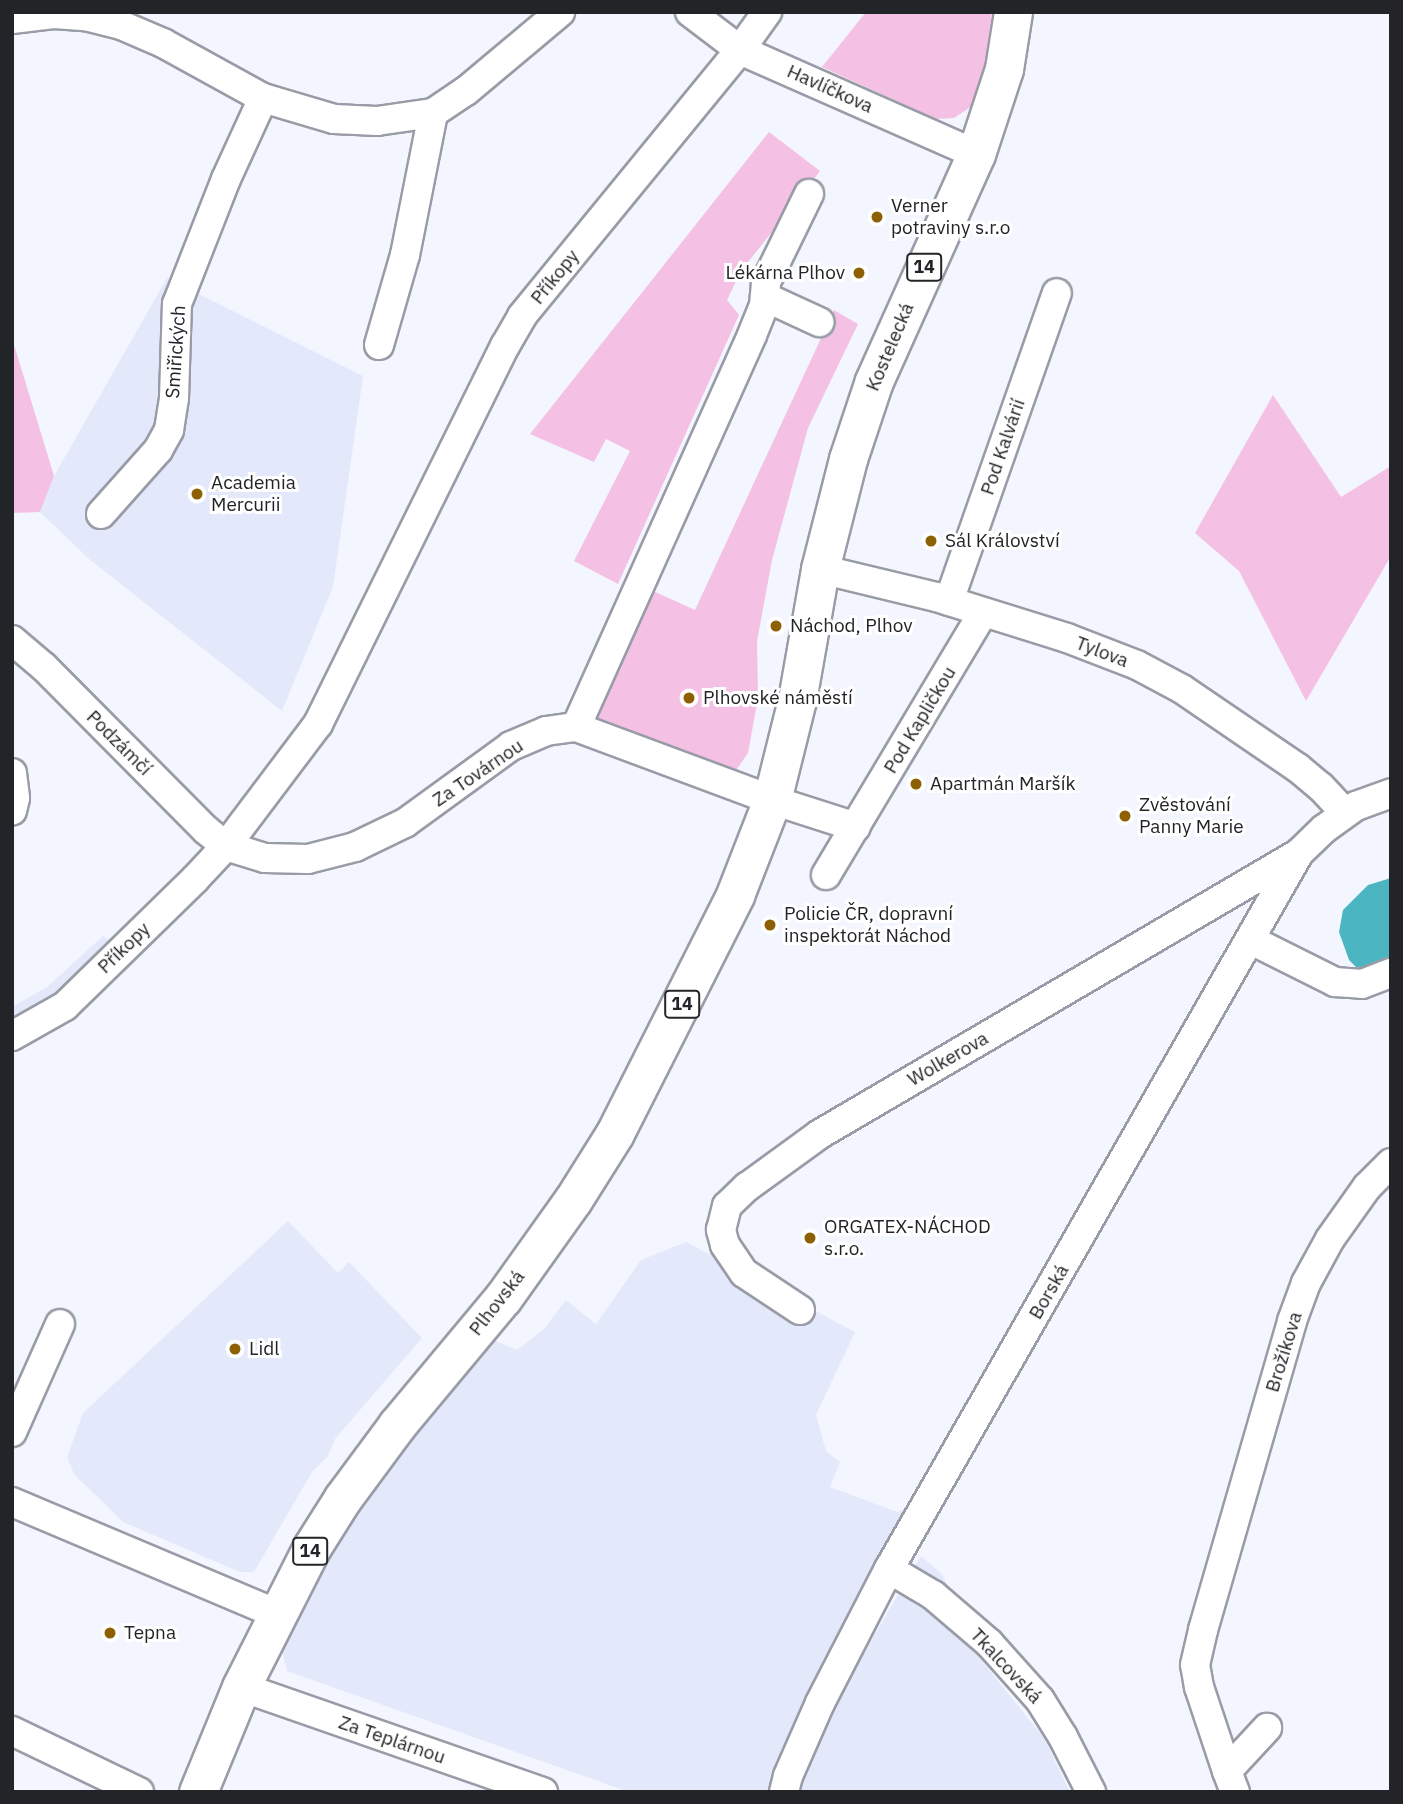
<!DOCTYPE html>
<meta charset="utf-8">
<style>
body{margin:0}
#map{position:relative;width:1403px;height:1804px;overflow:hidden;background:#f3f6ff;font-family:"IBM Plex Sans",sans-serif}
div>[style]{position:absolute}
.built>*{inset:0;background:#e3e9fb}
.green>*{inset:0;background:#f4c0e4}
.water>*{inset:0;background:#4bb5c2}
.roads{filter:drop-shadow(2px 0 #999ca6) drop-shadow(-2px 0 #999ca6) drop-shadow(0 2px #999ca6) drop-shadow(0 -2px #999ca6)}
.minor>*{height:28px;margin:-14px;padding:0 14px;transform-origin:14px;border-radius:14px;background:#fff}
.major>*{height:37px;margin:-18.5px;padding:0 18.5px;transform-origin:18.5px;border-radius:18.5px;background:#fff}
.dots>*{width:19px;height:19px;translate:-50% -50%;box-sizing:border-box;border:4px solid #fff;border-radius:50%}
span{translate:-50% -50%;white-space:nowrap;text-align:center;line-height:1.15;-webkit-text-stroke:6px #fff;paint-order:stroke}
.shield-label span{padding:2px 5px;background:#fff;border:2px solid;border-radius:5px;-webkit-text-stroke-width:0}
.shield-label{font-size:18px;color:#222427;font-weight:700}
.street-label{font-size:19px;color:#222427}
.poi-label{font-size:19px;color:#222427}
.left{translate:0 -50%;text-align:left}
.right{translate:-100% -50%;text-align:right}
.frame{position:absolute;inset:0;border:14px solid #222427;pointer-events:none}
</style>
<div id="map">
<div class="built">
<div style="clip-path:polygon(167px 278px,363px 376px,333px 587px,282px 711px,89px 559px,40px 512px,54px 476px)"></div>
<div style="clip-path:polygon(103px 936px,121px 951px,12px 1038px,12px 1007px,47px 987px)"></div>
<div style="clip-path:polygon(288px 1221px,338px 1273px,349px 1262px,422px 1338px,335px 1439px,328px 1456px,312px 1472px,254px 1572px,240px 1572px,123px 1522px,74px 1474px,67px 1457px,83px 1413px)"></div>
<div style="clip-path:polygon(686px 1242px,855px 1332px,816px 1415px,826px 1451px,840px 1462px,830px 1487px,897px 1512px,913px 1506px,774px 1792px,629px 1792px,287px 1671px,279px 1639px,351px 1500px,489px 1338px,517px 1350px,544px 1329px,566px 1300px,596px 1324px,641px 1260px)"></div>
<div style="clip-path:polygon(921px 1556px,941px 1573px,970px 1625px,981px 1660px,1044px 1738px,1070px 1792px,797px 1792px,821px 1726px)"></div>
</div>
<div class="green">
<div style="clip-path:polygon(866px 12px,992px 12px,983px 82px,972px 106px,954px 118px,936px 119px,822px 67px)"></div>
<div style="clip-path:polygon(769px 132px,820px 171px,741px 271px,727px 300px,739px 315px,618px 584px,574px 561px,630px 451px,606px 439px,594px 462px,530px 434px)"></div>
<div style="clip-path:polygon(834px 310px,858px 324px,808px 428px,772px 560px,757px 641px,758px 698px,748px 753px,734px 773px,595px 722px,653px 591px,695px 610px)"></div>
<div style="clip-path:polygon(12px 338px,54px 476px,40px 512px,12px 513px)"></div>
<div style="clip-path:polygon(1273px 395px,1341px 497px,1391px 466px,1391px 556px,1306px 701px,1239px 571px,1195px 533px)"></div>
</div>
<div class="water">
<div style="clip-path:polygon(1391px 878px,1391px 961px,1370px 967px,1356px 967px,1349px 960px,1339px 932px,1343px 910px,1368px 885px)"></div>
</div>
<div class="roads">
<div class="minor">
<div style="left:690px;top:12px;width:63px;rotate:37.2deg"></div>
<div style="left:740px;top:50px;width:258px;rotate:23.8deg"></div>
<div style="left:12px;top:19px;width:42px;rotate:-6.8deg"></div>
<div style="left:54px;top:14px;width:31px;rotate:4deg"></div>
<div style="left:85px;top:16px;width:37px;rotate:14deg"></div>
<div style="left:121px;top:25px;width:46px;rotate:23.2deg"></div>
<div style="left:163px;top:43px;width:114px;rotate:28.8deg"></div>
<div style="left:263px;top:98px;width:74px;rotate:16.5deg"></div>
<div style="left:334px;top:119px;width:43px;rotate:2.7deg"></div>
<div style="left:377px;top:121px;width:57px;rotate:-8.1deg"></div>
<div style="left:433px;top:113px;width:40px;rotate:-34deg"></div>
<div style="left:466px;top:91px;width:123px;rotate:-40deg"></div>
<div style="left:765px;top:297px;width:60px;rotate:24.8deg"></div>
<div style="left:379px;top:345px;width:94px;rotate:-73.9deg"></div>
<div style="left:405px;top:255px;width:145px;rotate:-78.8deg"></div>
<div style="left:101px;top:514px;width:86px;rotate:-48.3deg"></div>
<div style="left:158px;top:450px;width:23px;rotate:-61deg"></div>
<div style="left:169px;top:430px;width:32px;rotate:-81deg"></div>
<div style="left:174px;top:398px;width:94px;rotate:-88.2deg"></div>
<div style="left:177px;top:304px;width:134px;rotate:-68.6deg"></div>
<div style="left:226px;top:179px;width:89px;rotate:-65.4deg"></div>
<div style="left:820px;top:569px;width:119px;rotate:13.6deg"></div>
<div style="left:936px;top:597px;width:137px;rotate:17.4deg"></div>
<div style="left:1067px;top:638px;width:75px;rotate:21.1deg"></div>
<div style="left:1137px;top:665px;width:51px;rotate:28.1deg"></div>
<div style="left:1182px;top:689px;width:140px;rotate:34.3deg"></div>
<div style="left:1298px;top:768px;width:30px;rotate:40deg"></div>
<div style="left:1321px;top:787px;width:35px;rotate:47deg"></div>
<div style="left:949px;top:601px;width:326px;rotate:-70.7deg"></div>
<div style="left:12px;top:640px;width:42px;rotate:40.2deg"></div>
<div style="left:44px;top:667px;width:230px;rotate:45.2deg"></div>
<div style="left:206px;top:830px;width:26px;rotate:39deg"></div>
<div style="left:226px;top:846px;width:41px;rotate:17.1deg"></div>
<div style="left:265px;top:858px;width:43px;rotate:1.3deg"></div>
<div style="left:308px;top:859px;width:49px;rotate:-14.3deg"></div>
<div style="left:355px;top:847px;width:55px;rotate:-25.6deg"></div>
<div style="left:405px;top:823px;width:131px;rotate:-36deg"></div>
<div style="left:511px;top:746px;width:38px;rotate:-23deg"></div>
<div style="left:546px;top:731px;width:30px;rotate:-8deg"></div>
<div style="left:576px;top:727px;width:209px;rotate:20.4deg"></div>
<div style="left:772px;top:800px;width:88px;rotate:17.8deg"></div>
<div style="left:576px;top:727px;width:430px;rotate:-65.8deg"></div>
<div style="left:752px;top:335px;width:31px;rotate:-68deg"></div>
<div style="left:764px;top:306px;width:24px;rotate:-85deg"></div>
<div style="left:766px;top:282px;width:98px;rotate:-64deg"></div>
<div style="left:12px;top:773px;width:25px;rotate:83deg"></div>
<div style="left:15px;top:798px;width:13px;rotate:103deg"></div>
<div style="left:826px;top:875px;width:305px;rotate:-59.1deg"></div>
<div style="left:1251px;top:940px;width:94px;rotate:26.6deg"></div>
<div style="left:1335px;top:982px;width:27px;rotate:4deg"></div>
<div style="left:1362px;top:984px;width:31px;rotate:-21deg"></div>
<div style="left:12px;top:1036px;width:61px;rotate:-29.5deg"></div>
<div style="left:65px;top:1006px;width:182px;rotate:-44.3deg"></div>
<div style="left:195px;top:879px;width:45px;rotate:-46.8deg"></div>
<div style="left:226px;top:846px;width:153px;rotate:-53deg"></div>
<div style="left:318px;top:724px;width:422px;rotate:-63.7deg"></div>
<div style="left:505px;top:346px;width:34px;rotate:-60deg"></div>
<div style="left:522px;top:316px;width:344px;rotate:-50.7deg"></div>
<div style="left:740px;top:50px;width:47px;rotate:-54.6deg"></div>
<div style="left:800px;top:1310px;width:67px;rotate:-146.5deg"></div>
<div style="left:744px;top:1273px;width:34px;rotate:-124deg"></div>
<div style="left:725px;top:1245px;width:16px;rotate:-105deg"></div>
<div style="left:721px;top:1230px;width:25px;rotate:-76deg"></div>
<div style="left:727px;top:1206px;width:28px;rotate:-44deg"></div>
<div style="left:747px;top:1187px;width:90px;rotate:-36deg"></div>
<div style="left:820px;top:1134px;width:552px;rotate:-30.38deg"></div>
<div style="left:12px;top:1432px;width:118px;rotate:-66deg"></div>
<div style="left:12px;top:1502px;width:288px;rotate:22.9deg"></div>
<div style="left:889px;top:1569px;width:51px;rotate:30.6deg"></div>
<div style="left:933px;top:1595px;width:74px;rotate:40.6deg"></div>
<div style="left:989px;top:1643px;width:76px;rotate:48.2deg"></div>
<div style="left:1040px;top:1700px;width:44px;rotate:58.1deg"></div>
<div style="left:1063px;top:1737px;width:62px;rotate:63deg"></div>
<div style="left:241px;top:1687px;width:320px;rotate:19.2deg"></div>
<div style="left:12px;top:1731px;width:141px;rotate:25.7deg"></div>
<div style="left:1227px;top:1771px;width:89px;rotate:-108.4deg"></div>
<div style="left:1199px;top:1687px;width:22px;rotate:-100deg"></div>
<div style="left:1195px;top:1665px;width:36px;rotate:-77deg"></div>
<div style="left:1203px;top:1630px;width:322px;rotate:-73.9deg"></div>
<div style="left:1292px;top:1321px;width:40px;rotate:-69.8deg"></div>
<div style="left:1306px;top:1283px;width:50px;rotate:-61.4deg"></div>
<div style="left:1330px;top:1239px;width:64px;rotate:-54.6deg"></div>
<div style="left:1367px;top:1187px;width:34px;rotate:-45deg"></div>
<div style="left:784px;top:1792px;width:16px;rotate:-76deg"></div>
<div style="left:788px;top:1776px;width:80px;rotate:-66.3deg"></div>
<div style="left:820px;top:1703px;width:151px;rotate:-62.8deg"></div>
<div style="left:889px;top:1569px;width:825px;rotate:-60.2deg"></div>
<div style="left:1299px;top:853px;width:35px;rotate:-44deg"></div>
<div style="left:1324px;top:829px;width:39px;rotate:-36deg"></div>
<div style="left:1356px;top:806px;width:37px;rotate:-20deg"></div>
<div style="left:1235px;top:1792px;width:22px;rotate:-111deg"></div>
<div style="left:1227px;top:1771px;width:59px;rotate:-47.1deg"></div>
</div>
<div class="major">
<div style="left:198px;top:1792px;width:113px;rotate:-67.7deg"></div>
<div style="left:241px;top:1687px;width:157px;rotate:-63.1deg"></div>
<div style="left:312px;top:1547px;width:58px;rotate:-57.7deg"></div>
<div style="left:343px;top:1498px;width:91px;rotate:-53.5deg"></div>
<div style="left:397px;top:1425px;width:165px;rotate:-50.2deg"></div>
<div style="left:503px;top:1298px;width:120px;rotate:-54.5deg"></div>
<div style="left:573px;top:1200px;width:79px;rotate:-57.9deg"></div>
<div style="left:615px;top:1133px;width:267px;rotate:-63.2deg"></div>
<div style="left:735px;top:895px;width:102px;rotate:-68.7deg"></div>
<div style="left:772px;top:800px;width:103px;rotate:-76deg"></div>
<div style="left:797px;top:700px;width:133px;rotate:-80deg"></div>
<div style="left:820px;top:569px;width:114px;rotate:-75.7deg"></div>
<div style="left:848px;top:459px;width:82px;rotate:-71.6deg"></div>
<div style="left:874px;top:381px;width:249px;rotate:-65.8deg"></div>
<div style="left:976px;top:154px;width:89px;rotate:-71.8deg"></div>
<div style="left:1004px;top:69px;width:58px;rotate:-81deg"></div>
</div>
</div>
<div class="dots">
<div style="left:877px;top:217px;background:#8c6003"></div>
<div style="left:859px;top:273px;background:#8c6003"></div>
<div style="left:197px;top:494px;background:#8c6003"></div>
<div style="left:931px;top:541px;background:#8c6003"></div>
<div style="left:776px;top:626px;background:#8c6003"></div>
<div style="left:689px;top:698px;background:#8c6003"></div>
<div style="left:916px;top:784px;background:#8c6003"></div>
<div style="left:1125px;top:816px;background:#8c6003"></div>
<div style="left:770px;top:925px;background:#8c6003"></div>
<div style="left:810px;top:1238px;background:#8c6003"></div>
<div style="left:235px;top:1349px;background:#8c6003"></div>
<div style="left:110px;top:1633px;background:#8c6003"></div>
</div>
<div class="shield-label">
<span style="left:924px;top:267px">14</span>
<span style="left:682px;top:1004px">14</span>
<span style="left:310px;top:1551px">14</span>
</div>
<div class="street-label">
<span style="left:830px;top:89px;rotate:24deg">Havlíčkova</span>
<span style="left:555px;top:277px;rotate:-51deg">Příkopy</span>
<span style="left:890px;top:347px;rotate:-67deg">Kostelecká</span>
<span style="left:176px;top:352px;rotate:-86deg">Smiřických</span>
<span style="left:1003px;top:447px;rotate:-71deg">Pod Kalvárií</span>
<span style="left:1102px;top:652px;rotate:21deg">Tylova</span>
<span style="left:920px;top:720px;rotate:-59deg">Pod Kapličkou</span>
<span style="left:119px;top:743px;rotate:45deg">Podzámčí</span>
<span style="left:478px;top:773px;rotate:-34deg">Za Továrnou</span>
<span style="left:124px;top:948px;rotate:-44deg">Příkopy</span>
<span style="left:948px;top:1059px;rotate:-30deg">Wolkerova</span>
<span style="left:1049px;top:1292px;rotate:-60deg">Borská</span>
<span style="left:497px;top:1303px;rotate:-52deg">Plhovská</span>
<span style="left:1284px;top:1352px;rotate:-73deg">Brožíkova</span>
<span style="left:1006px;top:1666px;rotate:47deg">Tkalcovská</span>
<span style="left:392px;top:1740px;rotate:19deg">Za Teplárnou</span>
</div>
<div class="poi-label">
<span class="left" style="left:891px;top:217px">Verner<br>potraviny s.r.o</span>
<span class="right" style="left:845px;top:273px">Lékárna Plhov</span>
<span class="left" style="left:211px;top:494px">Academia<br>Mercurii</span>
<span class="left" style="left:945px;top:541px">Sál Království</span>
<span class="left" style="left:790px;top:626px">Náchod, Plhov</span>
<span class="left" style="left:703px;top:698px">Plhovské náměstí</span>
<span class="left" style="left:930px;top:784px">Apartmán Maršík</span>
<span class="left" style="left:1139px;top:816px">Zvěstování<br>Panny Marie</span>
<span class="left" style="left:784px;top:925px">Policie ČR, dopravní<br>inspektorát Náchod</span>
<span class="left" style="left:824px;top:1238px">ORGATEX-NÁCHOD<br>s.r.o.</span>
<span class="left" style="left:249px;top:1349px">Lidl</span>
<span class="left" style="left:124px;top:1633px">Tepna</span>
</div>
<div class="frame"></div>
</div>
